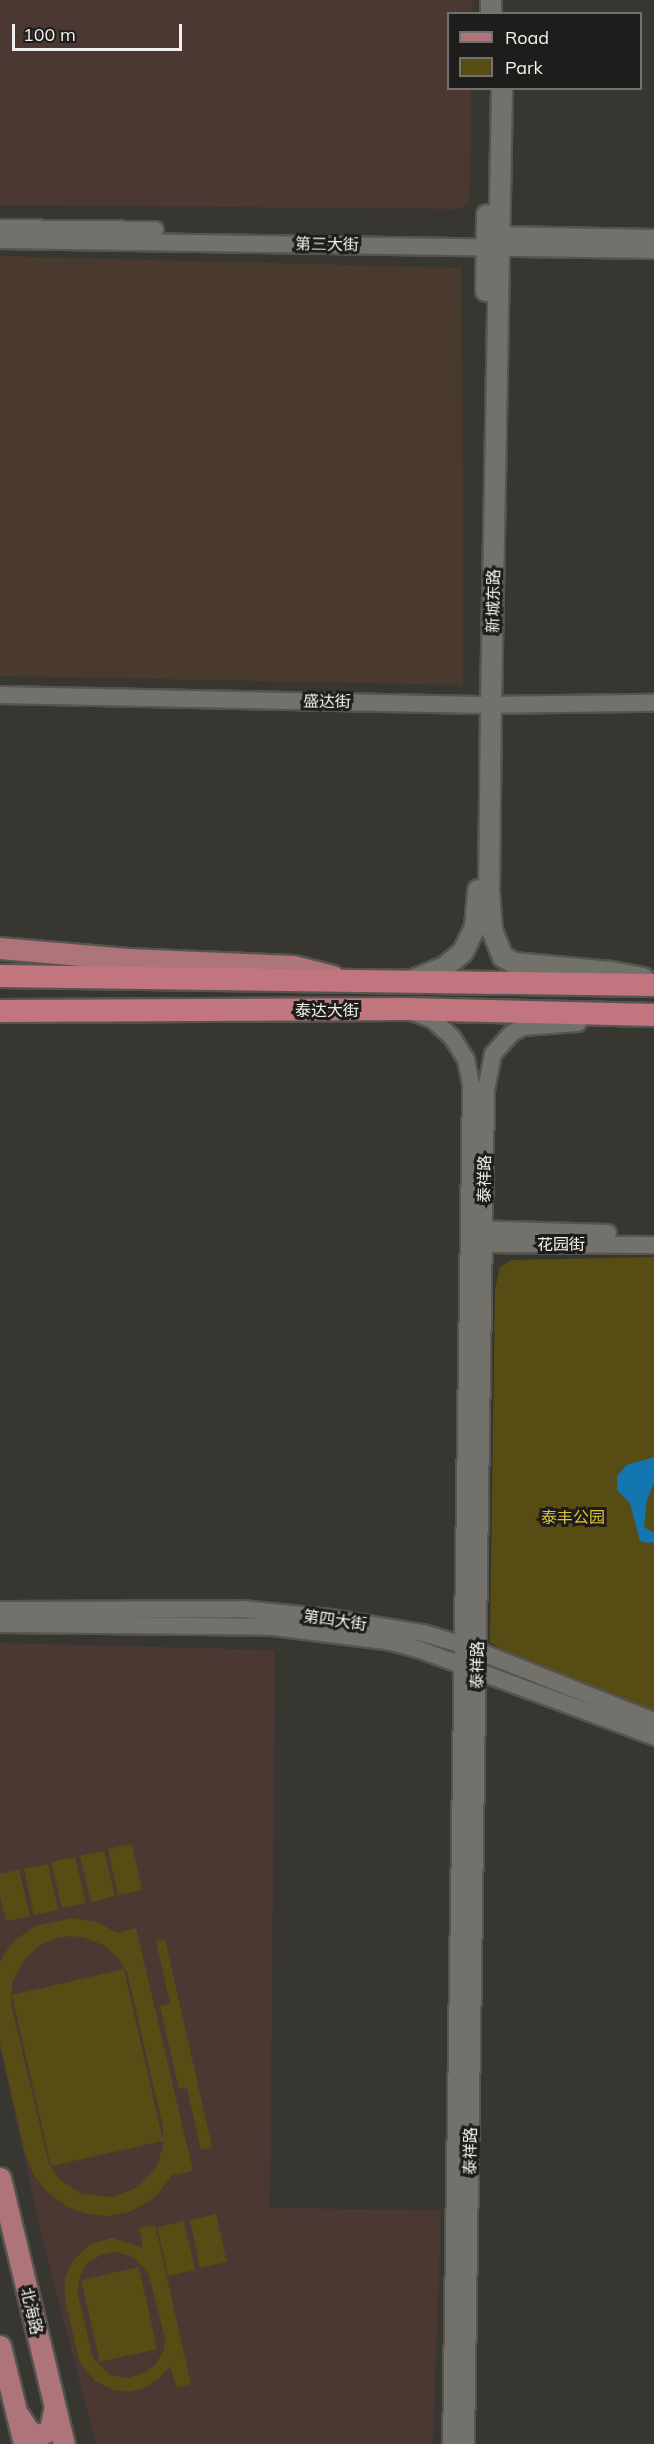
<!DOCTYPE html>
<meta charset="utf-8">
<style>
body{margin:0}
#map{position:relative;width:654px;height:2444px;overflow:hidden;background:#373630;font-family:Mulish,"Noto Sans SC",sans-serif}
div>[style]{position:absolute}
.education>*{inset:0;background:#4c3833}
.medical>*{inset:0;background:#4a3a2e}
.green>*{inset:0;background:#574c13}
.water>*{inset:0;background:#1376b1}
.roads{filter:drop-shadow(2px 0 #55544f) drop-shadow(-2px 0 #55544f) drop-shadow(0 2px #55544f) drop-shadow(0 -2px #55544f)}
.tertiary>*{height:16px;margin:-8px;padding:0 8px;transform-origin:8px;border-radius:8px;background:#72716b}
.secondary>*{height:20px;margin:-10px;padding:0 10px;transform-origin:10px;border-radius:10px;background:#72716b}
.primary>*{height:21px;margin:-10.5px;padding:0 10.5px;transform-origin:10.5px;border-radius:10.5px;background:#ad747a}
.trunk>*{height:22px;margin:-11px;padding:0 11px;transform-origin:11px;border-radius:11px;background:#c0757f}
span{translate:-50% -50%;white-space:nowrap;text-align:center;line-height:1.15;-webkit-text-stroke:6px #1e1d1b;paint-order:stroke}
.street-label{font-size:16px;color:#f1f0ec}
.park-label{font-size:16px;color:#dfc537}
.legend{position:absolute;left:447px;top:12px;width:195px;height:78px;box-sizing:border-box;background:#1e1d1b;border:2px solid #72716f;margin:0;padding:8px 10px;list-style:none;font-size:18px;color:#f1f0ec}
.legend li{display:flex;align-items:center;gap:12px;height:30px}
.legend b{width:30px;border:2px solid #72716f}
.scale{position:absolute;left:12px;top:24px;width:170px;height:27px;box-sizing:border-box;border:3px solid #f1f0ec;border-top:0;padding-left:8px;font-size:18px;line-height:21px;white-space:nowrap;color:#f1f0ec;-webkit-text-stroke:4px #1e1d1b;paint-order:stroke}
</style>
<div id="map">
<div class="education">
<div style="clip-path:polygon(0 0,472px 0,472px 13px,448px 14px,448px 88px,471px 89px,470px 197px,466px 205px,457px 209px,0 205px)"></div>
<div style="clip-path:polygon(0 1643px,275px 1650px,270px 2208px,441px 2210px,433px 2444px,96px 2444px,43px 2241px,0 2049px)"></div>
</div>
<div class="medical">
<div style="clip-path:polygon(0 256px,462px 268px,463px 685px,0 676px)"></div>
</div>
<div class="green">
<div style="clip-path:polygon(654px 1257px,654px 1712px,522px 1661px,490px 1642px,495px 1289px,500px 1267px,512px 1260px)"></div>
<div style="clip-path:polygon(132px 1844px,142px 1890px,118px 1895px,108px 1849px)"></div>
<div style="clip-path:polygon(104px 1851px,115px 1896px,91px 1902px,80px 1856px)"></div>
<div style="clip-path:polygon(75px 1857px,86px 1903px,62px 1908px,51px 1862px)"></div>
<div style="clip-path:polygon(48px 1864px,58px 1910px,34px 1915px,24px 1869px)"></div>
<div style="clip-path:polygon(19px 1870px,30px 1916px,6px 1921px,0 1896px,0 1874px)"></div>
<div style="clip-path:polygon(evenodd,72px 1918px,97px 1922px,117px 1933px,136px 1928px,193px 2171px,176px 2175px,174px 2172px,159px 2193px,148px 2202px,129px 2212px,108px 2216px,88px 2214px,69px 2208px,46px 2191px,35px 2177px,25px 2153px,0 2043px,0 1963px,4px 1954px,14px 1941px,35px 1926px,72px 1918px,72px 1936px,85px 1938px,105px 1946px,120px 1960px,127px 1972px,163px 2127px,163px 2146px,157px 2166px,138px 2187px,113px 2197px,82px 2194px,59px 2179px,49px 2164px,11px 2004px,12px 1983px,25px 1958px,42px 1944px,56px 1938px,72px 1936px)"></div>
<div style="clip-path:polygon(165px 1939px,212px 2147px,201px 2150px,187px 2088px,179px 2089px,160px 2006px,170px 2003px,156px 1941px)"></div>
<div style="clip-path:polygon(124px 1969px,163px 2141px,51px 2166px,12px 1995px)"></div>
<div style="clip-path:polygon(216px 2214px,227px 2262px,200px 2268px,190px 2220px)"></div>
<div style="clip-path:polygon(184px 2221px,195px 2270px,168px 2276px,157px 2227px)"></div>
<div style="clip-path:polygon(evenodd,155px 2225px,191px 2384px,176px 2387px,170px 2366px,159px 2379px,142px 2389px,128px 2392px,114px 2390px,95px 2381px,80px 2363px,65px 2300px,65px 2277px,73px 2260px,91px 2244px,112px 2238px,143px 2248px,139px 2228px,155px 2225px,115px 2252px,133px 2257px,148px 2272px,165px 2338px,164px 2349px,156px 2364px,146px 2372px,128px 2378px,110px 2375px,93px 2358px,77px 2291px,81px 2273px,89px 2262px,101px 2255px,115px 2252px)"></div>
<div style="clip-path:polygon(139px 2267px,157px 2349px,100px 2362px,81px 2280px)"></div>
</div>
<div class="water">
<div style="clip-path:polygon(654px 1457px,654px 1482px,647px 1500px,644px 1527px,654px 1533px,654px 1542px,649px 1543px,640px 1541px,630px 1503px,617px 1490px,617px 1476px,627px 1465px)"></div>
</div>
<div class="roads">
<div class="tertiary">
<div style="left:0;top:228px;width:155px;rotate:0.7deg"></div>
<div style="left:502px;top:235px;width:152px;rotate:1.1deg"></div>
<div style="left:0;top:240px;width:654px;rotate:0.88deg"></div>
<div style="left:0;top:695px;width:480px;rotate:1.2deg"></div>
<div style="left:480px;top:705px;width:174px;rotate:-0.7deg"></div>
<div style="left:415px;top:1013px;width:19px;rotate:21deg"></div>
<div style="left:433px;top:1020px;width:25px;rotate:42deg"></div>
<div style="left:452px;top:1037px;width:26px;rotate:58deg"></div>
<div style="left:466px;top:1059px;width:26px;rotate:79deg"></div>
<div style="left:471px;top:1085px;width:1359px;rotate:90.84deg"></div>
<div style="left:472px;top:1229px;width:136px;rotate:1.7deg"></div>
<div style="left:472px;top:1244px;width:182px;rotate:0.3deg"></div>
<div style="left:0;top:1610px;width:242px;rotate:-0.2deg"></div>
<div style="left:242px;top:1609px;width:89px;rotate:5.8deg"></div>
<div style="left:331px;top:1618px;width:93px;rotate:9.3deg"></div>
<div style="left:423px;top:1633px;width:42px;rotate:16.7deg"></div>
<div style="left:463px;top:1645px;width:206px;rotate:21.7deg"></div>
<div style="left:0;top:1624px;width:273px;rotate:0.6deg"></div>
<div style="left:273px;top:1627px;width:119px;rotate:7.2deg"></div>
<div style="left:391px;top:1642px;width:28px;rotate:15deg"></div>
<div style="left:418px;top:1649px;width:252px;rotate:20.4deg"></div>
<div style="left:466px;top:2444px;width:1354px;rotate:-89.15deg"></div>
<div style="left:486px;top:1090px;width:37px;rotate:-79deg"></div>
<div style="left:493px;top:1054px;width:28px;rotate:-48deg"></div>
<div style="left:512px;top:1033px;width:13px;rotate:-29deg"></div>
<div style="left:523px;top:1027px;width:55px;rotate:-4.2deg"></div>
</div>
<div class="secondary">
<div style="left:491px;top:14px;width:14px;rotate:-90deg"></div>
<div style="left:502px;top:88px;width:617px;rotate:91.02deg"></div>
<div style="left:491px;top:705px;width:185px;rotate:90.6deg"></div>
<div style="left:489px;top:890px;width:40px;rotate:85.7deg"></div>
<div style="left:492px;top:930px;width:29px;rotate:68deg"></div>
<div style="left:503px;top:957px;width:13px;rotate:29deg"></div>
<div style="left:514px;top:963px;width:98px;rotate:5.2deg"></div>
<div style="left:612px;top:972px;width:32px;rotate:11deg"></div>
<div style="left:486px;top:291px;width:76px;rotate:-89.2deg"></div>
<div style="left:415px;top:979px;width:32px;rotate:-22deg"></div>
<div style="left:445px;top:967px;width:23px;rotate:-40deg"></div>
<div style="left:463px;top:952px;width:28px;rotate:-64deg"></div>
<div style="left:475px;top:927px;width:37px;rotate:-85deg"></div>
</div>
<div class="primary">
<div style="left:0;top:948px;width:128px;rotate:4.9deg"></div>
<div style="left:128px;top:959px;width:165px;rotate:2.4deg"></div>
<div style="left:293px;top:966px;width:41px;rotate:14deg"></div>
<div style="left:0;top:2178px;width:274px;rotate:76.5deg"></div>
<div style="left:0;top:2346px;width:101px;rotate:76.2deg"></div>
<div style="left:19px;top:2416px;width:17px;rotate:57deg"></div>
<div style="left:28px;top:2430px;width:12px;rotate:31deg"></div>
<div style="left:38px;top:2436px;width:13px;rotate:-27deg"></div>
<div style="left:50px;top:2430px;width:21px;rotate:-79deg"></div>
</div>
<div class="trunk">
<div style="left:0;top:976px;width:654px;rotate:0.79deg"></div>
<div style="left:0;top:1011px;width:405px;rotate:-0.3deg"></div>
<div style="left:405px;top:1009px;width:249px;rotate:1.4deg"></div>
</div>
</div>
<div class="street-label">
<span style="left:327px;top:244px;rotate:1deg">第三大街</span>
<span style="left:493px;top:601px;rotate:-89deg">新城东路</span>
<span style="left:327px;top:701px;rotate:1deg">盛达街</span>
<span style="left:327px;top:1010px">泰达大街</span>
<span style="left:484px;top:1179px;rotate:-89deg">泰祥路</span>
<span style="left:561px;top:1244px">花园街</span>
<span style="left:335px;top:1620px;rotate:8deg">第四大街</span>
<span style="left:477px;top:1665px;rotate:-89deg">泰祥路</span>
<span style="left:470px;top:2151px;rotate:-89deg">泰祥路</span>
<span style="left:32px;top:2311px;rotate:77deg">北海路</span>
</div>
<div class="park-label">
<span style="left:573px;top:1517px">泰丰公园</span>
</div>
<ul class="legend">
<li><b style="height:8px;background:#ad747a"></b>Road</li>
<li><b style="height:16px;background:#574c13"></b>Park</li>
</ul>
<div class="scale">100 m</div>
</div>
